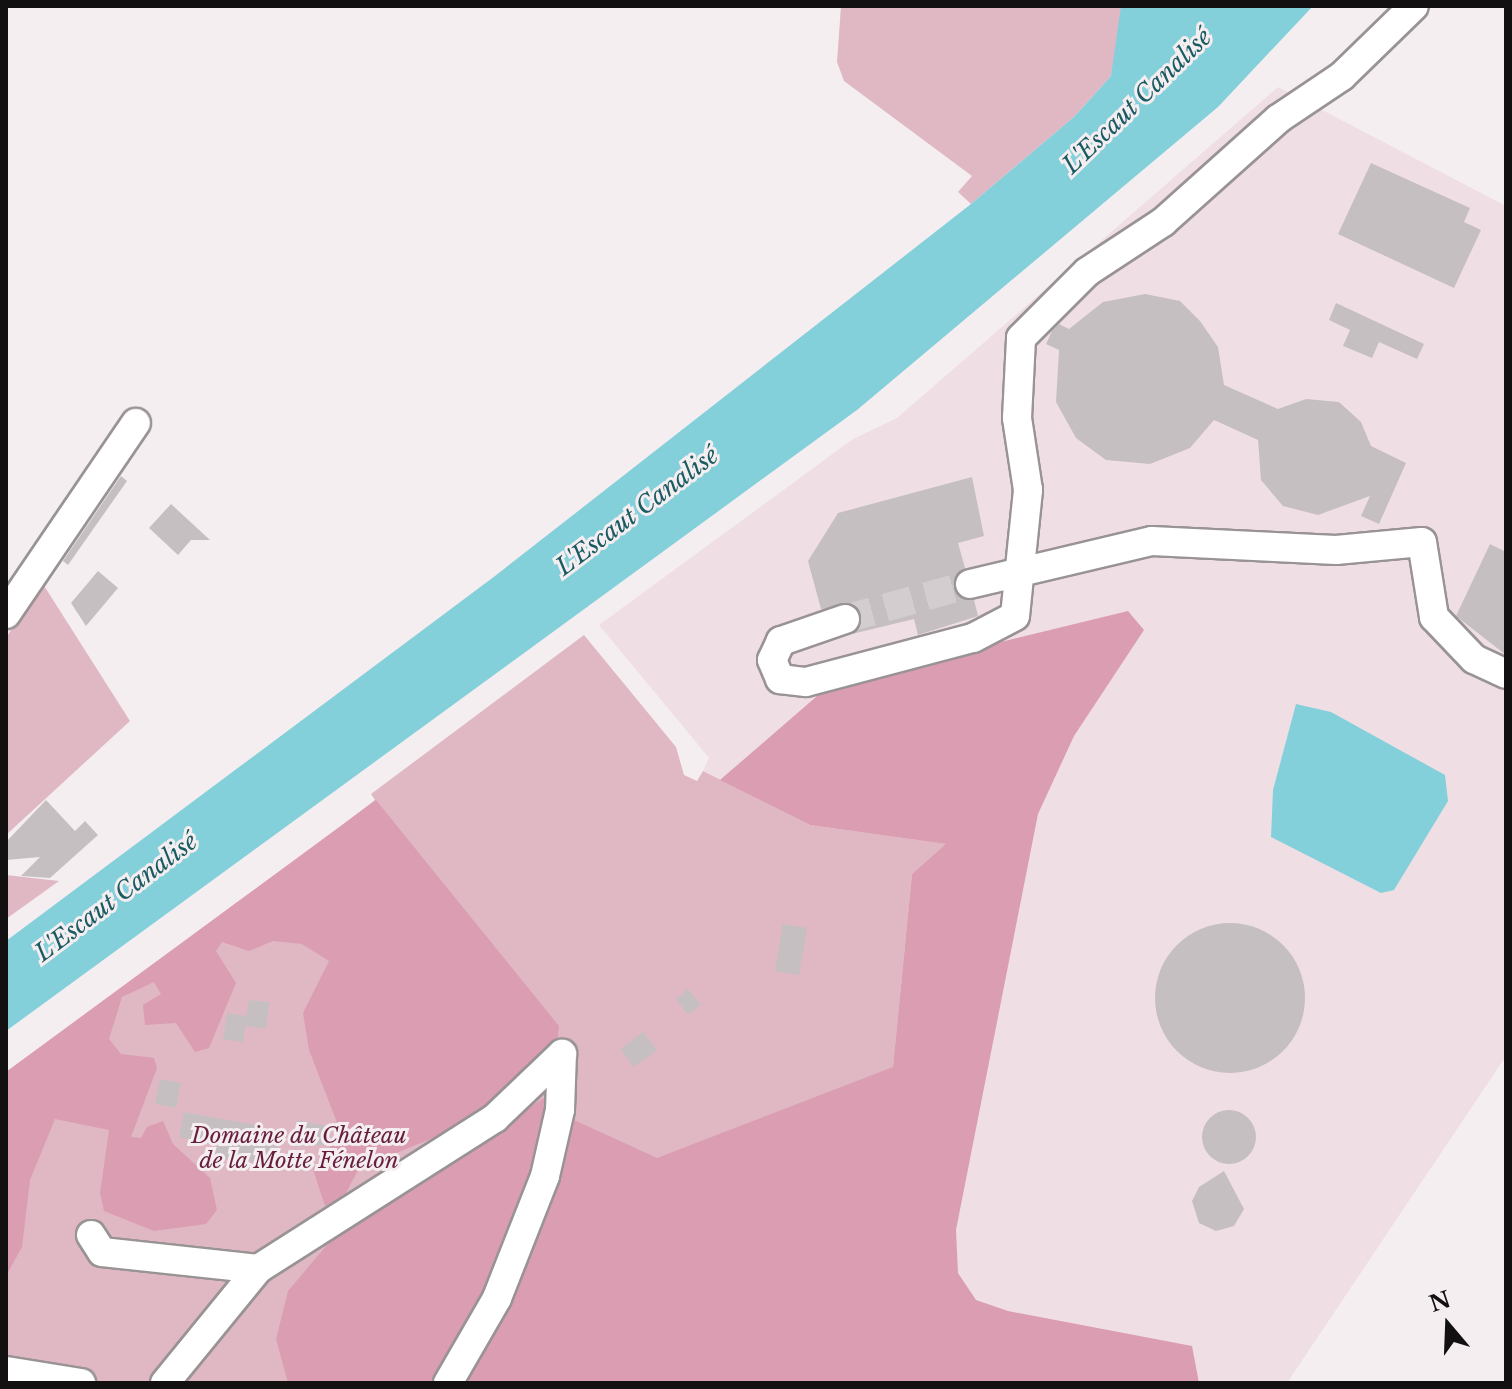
<!DOCTYPE html>
<meta charset="utf-8">
<style>
body{margin:0}
#map{position:relative;width:1512px;height:1389px;overflow:hidden;background:#f5eef0;font-family:"Libre Baskerville",serif}
div>[style]{position:absolute}
.built>*{inset:0;background:#efdfe4}
.green>*{inset:0;background:#dfb8c4}
.forest>*{inset:0;background:#db9db1}
.water>*{inset:0;background:#83d0db}
.building>*{inset:0;background:#c6bfc1}
.round{border-radius:50%}
.minor-tunnel>*{height:28px;margin-top:-14px;transform-origin:0;background:repeating-linear-gradient(90deg,#d3cdcf 0 28px,transparent 0 42px)}
.roads{filter:drop-shadow(2px 0 #999394) drop-shadow(-2px 0 #999394) drop-shadow(0 2px #999394) drop-shadow(0 -2px #999394)}
.minor>*{height:28px;margin:-14px;padding:0 14px;transform-origin:14px;border-radius:14px;background:#fff}
span{translate:-50% -50%;white-space:nowrap;text-align:center;line-height:1.15;-webkit-text-stroke:6px #f5eef0;paint-order:stroke}
.park-label{font-size:22px;color:#671e3d;font-style:italic}
.water-label{font-size:24px;color:#195b63;font-style:italic}
.frame{position:absolute;inset:0;border:8px solid #131011;pointer-events:none}
.north{position:absolute;left:1408px;top:1285px;width:80px;height:80px;-webkit-text-stroke:6px #f5eef0;paint-order:stroke;rotate:341deg;font-size:22px;font-weight:700;line-height:32px;text-align:center;color:#131011}
.north::after{content:'';display:block;margin:auto;width:28px;height:36px;background:#131011;clip-path:polygon(50% 0,100% 100%,50% 72%,0 100%)}
</style>
<div id="map">
<div class="built">
<div style="clip-path:polygon(1278px 87px,1506px 206px,1506px 1056px,1287px 1383px,980px 1383px,810px 825px,703px 771px,709px 758px,599px 625px,853px 439px,897px 418px)"></div>
</div>
<div class="green">
<div style="clip-path:polygon(841px 6px,1121px 6px,1122px 31px,1111px 76px,1074px 117px,971px 204px,958px 192px,972px 176px,844px 81px,837px 62px)"></div>
<div style="clip-path:polygon(41px 581px,130px 721px,6px 835px,6px 638px)"></div>
<div style="clip-path:polygon(584px 635px,676px 747px,684px 775px,697px 781px,703px 771px,810px 825px,947px 844px,912px 874px,893px 1068px,657px 1159px,568px 1117px,444px 1383px,6px 1383px,6px 1072px,325px 838px,375px 800px,371px 794px)"></div>
<div style="clip-path:polygon(6px 875px,59px 881px,6px 919px)"></div>
</div>
<div class="forest">
<div style="clip-path:polygon(1128px 611px,1144px 630px,1074px 736px,1038px 814px,956px 1230px,958px 1273px,976px 1300px,1008px 1311px,1192px 1346px,1199px 1383px,460px 1383px,568px 1117px,657px 1158px,893px 1067px,912px 874px,946px 844px,810px 825px,720px 780px,832px 683px)"></div>
<div style="clip-path:polygon(376px 800px,559px 1026px,557px 1044px,527px 1086px,458px 1128px,359px 1168px,345px 1195px,325px 1206px,313px 1169px,341px 1133px,309px 1050px,303px 1013px,329px 961px,302px 944px,273px 941px,249px 951px,222px 942px,216px 951px,236px 983px,209px 1048px,195px 1052px,176px 1023px,145px 1025px,143px 1005px,161px 994px,154px 982px,122px 997px,109px 1039px,121px 1054px,154px 1058px,157px 1068px,131px 1137px,141px 1138px,147px 1127px,163px 1121px,173px 1144px,210px 1178px,217px 1210px,206px 1224px,154px 1231px,104px 1211px,100px 1193px,109px 1130px,55px 1119px,30px 1180px,22px 1247px,6px 1276px,6px 1072px)"></div>
<div style="clip-path:polygon(556px 1091px,527px 1211px,444px 1383px,288px 1383px,276px 1339px,288px 1291px,326px 1246px,397px 1185px)"></div>
</div>
<div class="water">
<div style="clip-path:polygon(1121px 6px,1313px 6px,1218px 107px,857px 410px,6px 1031px,6px 941px,495px 576px,971px 204px,1074px 117px,1111px 76px)"></div>
<div style="clip-path:polygon(1296px 704px,1331px 712px,1445px 775px,1448px 801px,1394px 890px,1381px 893px,1271px 837px,1273px 790px)"></div>
</div>
<div class="building">
<div style="clip-path:polygon(1371px 163px,1470px 208px,1464px 222px,1481px 230px,1454px 288px,1338px 234px)"></div>
<div style="clip-path:polygon(1145px 294px,1180px 301px,1200px 321px,1218px 347px,1224px 385px,1278px 409px,1306px 399px,1339px 402px,1361px 422px,1371px 446px,1406px 463px,1379px 524px,1361px 516px,1370px 496px,1318px 515px,1283px 506px,1261px 480px,1258px 440px,1214px 420px,1190px 448px,1150px 464px,1106px 460px,1076px 438px,1056px 402px,1059px 350px,1046px 344px,1052px 331px,1059px 324px,1069px 329px,1103px 302px)"></div>
<div style="clip-path:polygon(1336px 303px,1424px 344px,1417px 359px,1379px 342px,1372px 358px,1343px 346px,1350px 330px,1329px 320px)"></div>
<div style="clip-path:polygon(121px 476px,127px 481px,68px 565px,63px 561px)"></div>
<div style="clip-path:polygon(972px 477px,984px 536px,958px 543px,965px 568px,953px 587px,974px 600px,978px 616px,918px 635px,914px 619px,852px 634px,862px 621px,856px 606px,821px 609px,808px 561px,838px 513px)"></div>
<div style="clip-path:polygon(171px 504px,210px 540px,191px 540px,178px 555px,149px 528px)"></div>
<div style="clip-path:polygon(1490px 544px,1506px 552px,1506px 655px,1456px 616px)"></div>
<div style="clip-path:polygon(98px 571px,118px 588px,86px 626px,71px 603px)"></div>
<div style="clip-path:polygon(46px 800px,75px 831px,85px 821px,98px 835px,50px 878px,21px 876px,40px 857px,6px 860px,6px 842px)"></div>
<div class="round" style="left:1155px;top:923px;width:150px;height:150px"></div>
<div style="clip-path:polygon(783px 924px,807px 928px,799px 975px,775px 971px)"></div>
<div style="clip-path:polygon(688px 989px,701px 1005px,688px 1015px,676px 999px)"></div>
<div style="clip-path:polygon(249px 1000px,269px 1002px,266px 1029px,245px 1026px)"></div>
<div style="clip-path:polygon(227px 1013px,247px 1016px,243px 1042px,223px 1039px)"></div>
<div style="clip-path:polygon(643px 1032px,657px 1050px,634px 1067px,620px 1049px)"></div>
<div style="clip-path:polygon(160px 1079px,181px 1083px,176px 1108px,155px 1104px)"></div>
<div class="round" style="left:1202px;top:1110px;width:54px;height:54px"></div>
<div style="clip-path:polygon(184px 1112px,261px 1126px,260px 1134px,279px 1138px,274px 1164px,214px 1158px,217px 1145px,179px 1137px)"></div>
<div style="clip-path:polygon(297px 1120px,328px 1126px,324px 1145px,292px 1147px)"></div>
<div style="clip-path:polygon(1224px 1171px,1244px 1209px,1234px 1226px,1216px 1231px,1199px 1223px,1192px 1201px,1199px 1187px)"></div>
</div>
<div class="minor-tunnel">
<div style="left:845px;top:619px;width:130px;rotate:-15.6deg"></div>
</div>
<div class="roads">
<div class="minor">
<div style="left:970px;top:584px;width:187px;rotate:-13.3deg"></div>
<div style="left:1152px;top:541px;width:184px;rotate:2.8deg"></div>
<div style="left:1336px;top:550px;width:86px;rotate:-5.3deg"></div>
<div style="left:1422px;top:542px;width:76px;rotate:80.9deg"></div>
<div style="left:1434px;top:617px;width:58px;rotate:46.4deg"></div>
<div style="left:1474px;top:659px;width:35px;rotate:25deg"></div>
<div style="left:6px;top:614px;width:231px;rotate:-55.8deg"></div>
<div style="left:845px;top:619px;width:68px;rotate:161deg"></div>
<div style="left:781px;top:641px;width:21px;rotate:115deg"></div>
<div style="left:772px;top:660px;width:21px;rotate:67deg"></div>
<div style="left:780px;top:679px;width:26px;rotate:7deg"></div>
<div style="left:806px;top:682px;width:173px;rotate:-14.8deg"></div>
<div style="left:973px;top:638px;width:47px;rotate:-27.6deg"></div>
<div style="left:1015px;top:616px;width:127px;rotate:-84.1deg"></div>
<div style="left:1028px;top:490px;width:73px;rotate:-98.7deg"></div>
<div style="left:1017px;top:418px;width:80px;rotate:-87.1deg"></div>
<div style="left:1021px;top:338px;width:93px;rotate:-45deg"></div>
<div style="left:1087px;top:272px;width:91px;rotate:-33.3deg"></div>
<div style="left:1163px;top:222px;width:154px;rotate:-41.8deg"></div>
<div style="left:1278px;top:119px;width:77px;rotate:-33.9deg"></div>
<div style="left:1342px;top:76px;width:100px;rotate:-44.2deg"></div>
<div style="left:91px;top:1235px;width:20px;rotate:57deg"></div>
<div style="left:102px;top:1252px;width:157px;rotate:6.2deg"></div>
<div style="left:6px;top:1371px;width:76px;rotate:9.1deg"></div>
<div style="left:165px;top:1383px;width:147px;rotate:-50.8deg"></div>
<div style="left:258px;top:1269px;width:281px;rotate:-32.5deg"></div>
<div style="left:495px;top:1118px;width:93px;rotate:-43.7deg"></div>
<div style="left:448px;top:1383px;width:98px;rotate:-60deg"></div>
<div style="left:497px;top:1298px;width:131px;rotate:-68.5deg"></div>
<div style="left:545px;top:1176px;width:68px;rotate:-77.2deg"></div>
<div style="left:560px;top:1110px;width:56px;rotate:-88deg"></div>
</div>
</div>
<div class="park-label">
<span style="left:299px;top:1148px">Domaine du Château<br>de la Motte Fénelon</span>
</div>
<div class="water-label">
<span style="left:1137px;top:101px;rotate:-44deg">L'Escaut Canalisé</span>
<span style="left:637px;top:511px;rotate:-37deg">L'Escaut Canalisé</span>
<span style="left:116px;top:897px;rotate:-37deg">L'Escaut Canalisé</span>
</div>
<div class="frame"></div>
<div class="north">N</div>
</div>
